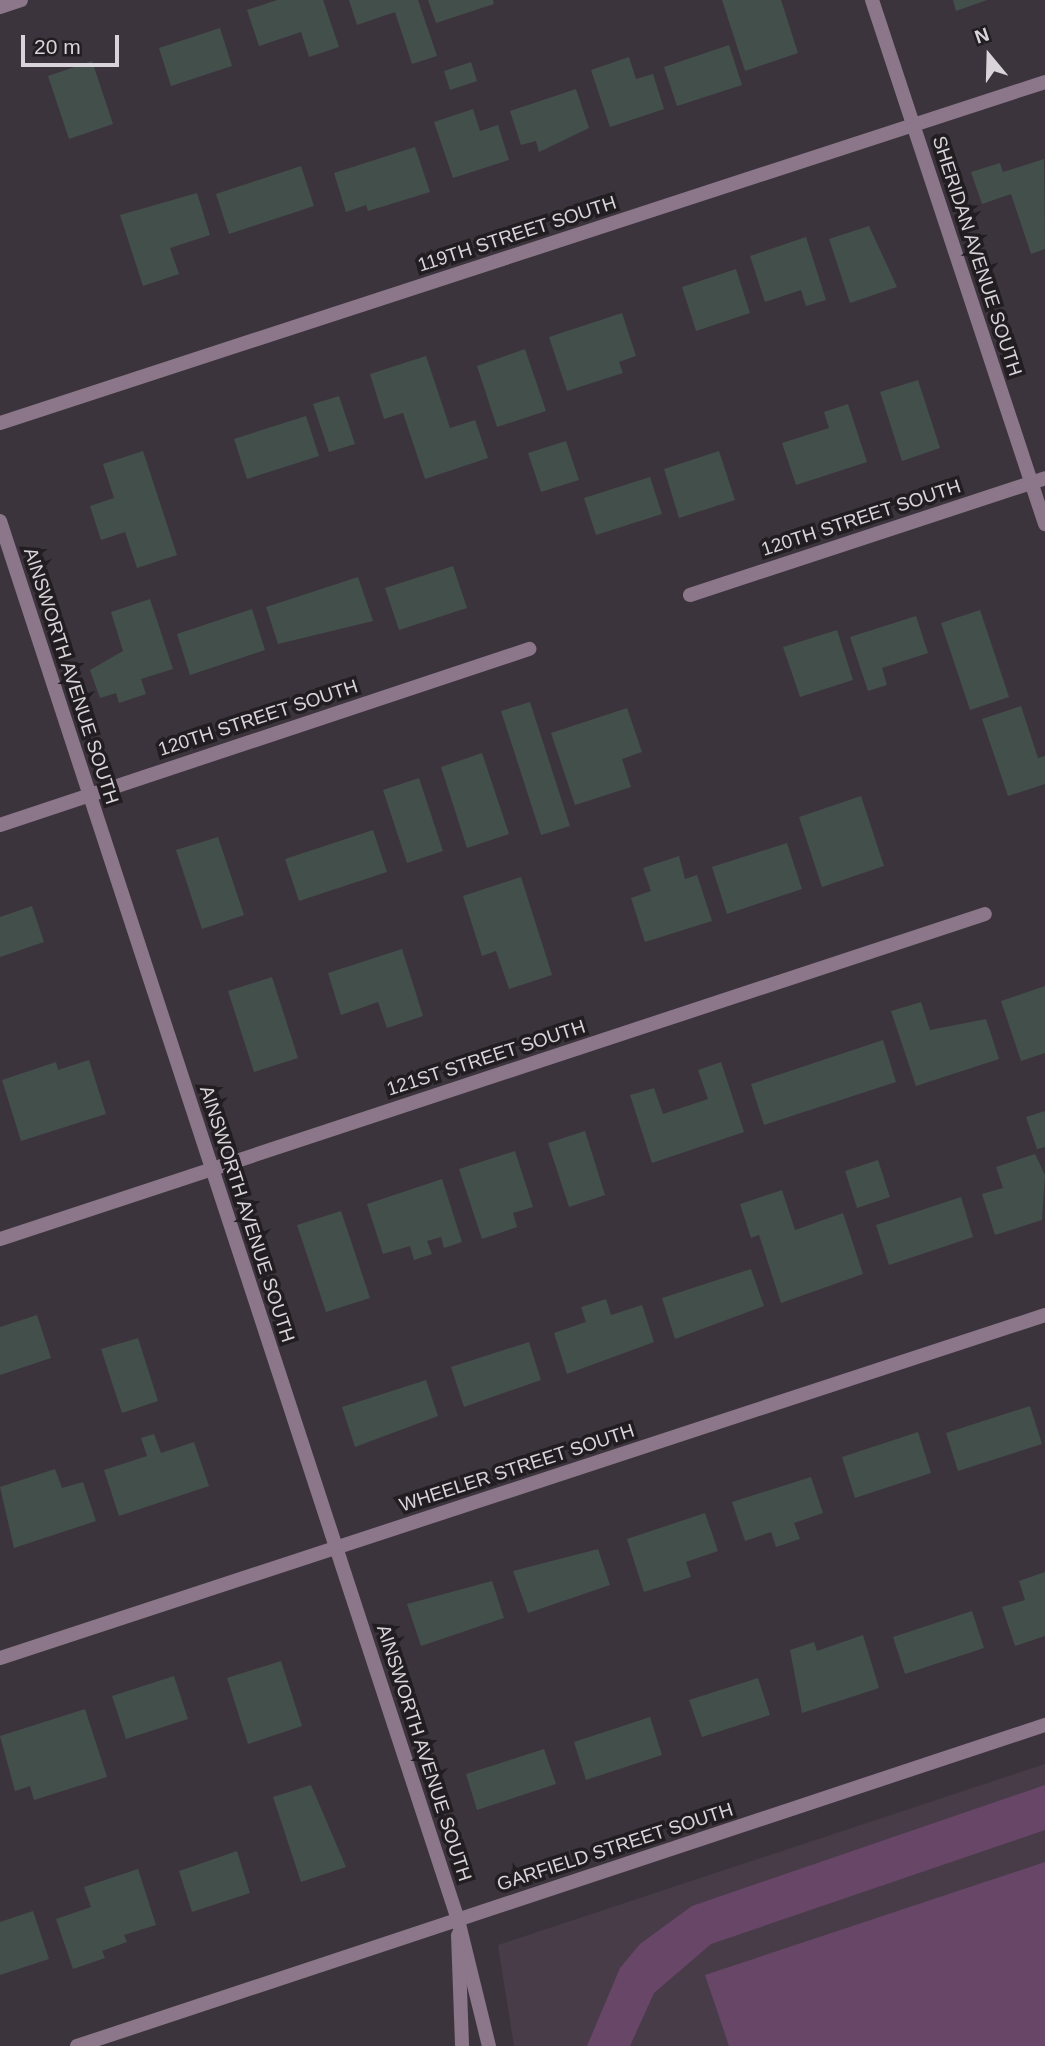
<!DOCTYPE html>
<style>
body{margin:0}
#map{position:relative;width:1045px;height:2046px;overflow:hidden;background:#3c343c;font-family:Arial,sans-serif}
div>[style]{position:absolute}
.built>*{inset:0;background:#493c49}
.green>*{inset:0;background:#684668}
.building>*{inset:0;background:#434f4a}
.minor>*{height:14px;margin:-7px;padding:0 7px;transform-origin:7px;border-radius:7px;background:#8b768a}
.tertiary>*{height:14px;margin:-7px;padding:0 7px;transform-origin:7px;border-radius:7px;background:#8b768a}
span{translate:-50% -50%;white-space:nowrap;text-align:center;line-height:1.15;-webkit-text-stroke:7px #211d21;paint-order:stroke}
.street-label{font-size:19px;color:#d9d4d9}
.north{position:absolute;left:954px;top:21px;width:70px;height:70px;-webkit-text-stroke:5px #211d21;paint-order:stroke;rotate:341deg;font-size:19px;font-weight:700;line-height:28px;text-align:center;color:#d9d4d9}
.north::after{content:'';display:block;margin:auto;width:24px;height:32px;background:#d9d4d9;clip-path:polygon(50% 0,100% 100%,50% 72%,0 100%)}
.scale{position:absolute;left:21px;top:35px;width:98px;height:32px;box-sizing:border-box;border:4px solid #d9d4d9;border-top:0;padding-left:9px;font-size:21px;line-height:24px;white-space:nowrap;color:#d9d4d9;-webkit-text-stroke:5px #211d21;paint-order:stroke}
</style>
<div id="map">
<div class="built">
<div style="clip-path:polygon(1045px 1764px,1045px 2046px,514px 2046px,498px 1945px)"></div>
</div>
<div class="green">
<div style="clip-path:polygon(1045px 1785px,1045px 1830px,711px 1944px,654px 1993px,630px 2046px,587px 2046px,620px 1968px,640px 1944px,692px 1906px)"></div>
<div style="clip-path:polygon(1045px 1862px,1045px 2046px,729px 2046px,705px 1975px)"></div>
</div>
<div class="building">
<div style="clip-path:polygon(277px 0,323px 0,339px 47px,309px 57px,301px 32px,259px 46px,247px 10px)"></div>
<div style="clip-path:polygon(349px 0,418px 0,437px 56px,412px 64px,395px 12px,357px 25px)"></div>
<div style="clip-path:polygon(428px 0,493px 0,494px 4px,436px 23px)"></div>
<div style="clip-path:polygon(722px 0,781px 0,798px 53px,745px 71px)"></div>
<div style="clip-path:polygon(953px 0,987px 0,956px 11px)"></div>
<div style="clip-path:polygon(220px 28px,232px 66px,171px 86px,159px 48px)"></div>
<div style="clip-path:polygon(729px 45px,742px 85px,677px 106px,664px 67px)"></div>
<div style="clip-path:polygon(629px 57px,636px 79px,653px 74px,664px 109px,610px 127px,591px 70px)"></div>
<div style="clip-path:polygon(92px 61px,113px 124px,69px 139px,48px 76px)"></div>
<div style="clip-path:polygon(471px 62px,477px 81px,450px 90px,444px 71px)"></div>
<div style="clip-path:polygon(576px 89px,589px 128px,539px 152px,536px 141px,521px 145px,510px 111px)"></div>
<div style="clip-path:polygon(473px 109px,480px 131px,498px 125px,509px 160px,453px 178px,434px 122px)"></div>
<div style="clip-path:polygon(415px 147px,430px 192px,368px 211px,366px 205px,346px 212px,334px 173px)"></div>
<div style="clip-path:polygon(1044px 159px,1045px 249px,1031px 254px,1011px 194px,982px 204px,971px 172px,1000px 163px,1003px 172px)"></div>
<div style="clip-path:polygon(301px 166px,314px 206px,229px 234px,216px 194px)"></div>
<div style="clip-path:polygon(197px 193px,210px 235px,170px 248px,179px 274px,143px 286px,120px 215px)"></div>
<div style="clip-path:polygon(869px 226px,897px 287px,850px 303px,829px 239px)"></div>
<div style="clip-path:polygon(806px 237px,826px 300px,806px 306px,801px 290px,765px 302px,750px 256px)"></div>
<div style="clip-path:polygon(736px 269px,750px 313px,696px 331px,682px 287px)"></div>
<div style="clip-path:polygon(622px 313px,636px 356px,619px 362px,623px 373px,567px 391px,549px 337px)"></div>
<div style="clip-path:polygon(525px 349px,546px 411px,497px 427px,477px 366px)"></div>
<div style="clip-path:polygon(426px 356px,450px 428px,475px 420px,488px 458px,425px 479px,403px 413px,384px 419px,370px 374px)"></div>
<div style="clip-path:polygon(918px 380px,940px 448px,902px 461px,880px 392px)"></div>
<div style="clip-path:polygon(339px 396px,355px 444px,329px 452px,313px 404px)"></div>
<div style="clip-path:polygon(848px 404px,867px 462px,796px 485px,782px 443px,829px 428px,824px 412px)"></div>
<div style="clip-path:polygon(306px 416px,319px 456px,247px 479px,234px 439px)"></div>
<div style="clip-path:polygon(566px 441px,579px 480px,541px 492px,528px 453px)"></div>
<div style="clip-path:polygon(143px 451px,177px 555px,137px 568px,125px 532px,101px 540px,90px 506px,114px 498px,103px 464px)"></div>
<div style="clip-path:polygon(719px 451px,735px 500px,679px 518px,664px 469px)"></div>
<div style="clip-path:polygon(650px 477px,662px 514px,596px 535px,584px 498px)"></div>
<div style="clip-path:polygon(453px 566px,467px 608px,399px 630px,385px 588px)"></div>
<div style="clip-path:polygon(358px 577px,373px 621px,278px 644px,266px 607px)"></div>
<div style="clip-path:polygon(150px 599px,173px 669px,141px 679px,146px 694px,119px 703px,116px 693px,100px 698px,90px 670px,123px 651px,111px 612px)"></div>
<div style="clip-path:polygon(252px 609px,265px 650px,190px 675px,177px 634px)"></div>
<div style="clip-path:polygon(980px 610px,1009px 697px,970px 710px,941px 623px)"></div>
<div style="clip-path:polygon(916px 616px,928px 653px,882px 668px,887px 685px,868px 691px,850px 637px)"></div>
<div style="clip-path:polygon(837px 630px,853px 680px,800px 697px,783px 647px)"></div>
<div style="clip-path:polygon(530px 702px,570px 826px,541px 835px,501px 711px)"></div>
<div style="clip-path:polygon(1021px 706px,1038px 758px,1045px 756px,1045px 784px,1008px 796px,982px 719px)"></div>
<div style="clip-path:polygon(627px 708px,642px 752px,622px 759px,631px 787px,575px 805px,551px 733px)"></div>
<div style="clip-path:polygon(482px 753px,509px 834px,467px 848px,441px 767px)"></div>
<div style="clip-path:polygon(419px 778px,443px 851px,407px 863px,383px 790px)"></div>
<div style="clip-path:polygon(861px 796px,884px 866px,822px 887px,799px 817px)"></div>
<div style="clip-path:polygon(373px 830px,387px 872px,299px 901px,285px 859px)"></div>
<div style="clip-path:polygon(218px 837px,244px 915px,202px 929px,176px 850px)"></div>
<div style="clip-path:polygon(787px 843px,802px 889px,727px 914px,712px 867px)"></div>
<div style="clip-path:polygon(679px 856px,685px 879px,697px 875px,712px 921px,645px 942px,631px 898px,651px 891px,643px 868px)"></div>
<div style="clip-path:polygon(521px 877px,552px 975px,509px 989px,496px 951px,482px 956px,463px 896px)"></div>
<div style="clip-path:polygon(32px 906px,44px 942px,0 957px,0 917px)"></div>
<div style="clip-path:polygon(402px 949px,423px 1016px,387px 1028px,378px 1002px,341px 1015px,328px 973px)"></div>
<div style="clip-path:polygon(272px 977px,298px 1058px,254px 1072px,228px 991px)"></div>
<div style="clip-path:polygon(1045px 986px,1045px 1053px,1021px 1061px,1001px 1001px)"></div>
<div style="clip-path:polygon(921px 1002px,930px 1030px,986px 1019px,999px 1059px,916px 1086px,891px 1011px)"></div>
<div style="clip-path:polygon(883px 1040px,896px 1082px,764px 1125px,751px 1084px)"></div>
<div style="clip-path:polygon(89px 1060px,106px 1114px,21px 1141px,2px 1080px,56px 1062px,58px 1070px)"></div>
<div style="clip-path:polygon(721px 1062px,744px 1132px,652px 1163px,630px 1095px,654px 1088px,663px 1114px,708px 1099px,698px 1070px)"></div>
<div style="clip-path:polygon(1045px 1111px,1045px 1147px,1037px 1149px,1026px 1117px)"></div>
<div style="clip-path:polygon(585px 1131px,605px 1195px,569px 1207px,548px 1143px)"></div>
<div style="clip-path:polygon(515px 1151px,533px 1207px,513px 1213px,517px 1227px,482px 1239px,459px 1169px)"></div>
<div style="clip-path:polygon(1035px 1154px,1045px 1175px,1042px 1220px,995px 1235px,982px 1194px,1003px 1188px,996px 1167px)"></div>
<div style="clip-path:polygon(878px 1160px,890px 1197px,857px 1208px,845px 1171px)"></div>
<div style="clip-path:polygon(442px 1179px,462px 1242px,444px 1248px,441px 1237px,427px 1241px,432px 1254px,414px 1260px,410px 1246px,383px 1254px,367px 1204px)"></div>
<div style="clip-path:polygon(782px 1190px,795px 1230px,843px 1213px,863px 1274px,781px 1303px,759px 1235px,751px 1238px,740px 1204px)"></div>
<div style="clip-path:polygon(961px 1197px,973px 1237px,889px 1265px,876px 1225px)"></div>
<div style="clip-path:polygon(341px 1211px,370px 1298px,326px 1312px,297px 1225px)"></div>
<div style="clip-path:polygon(751px 1269px,764px 1306px,675px 1339px,662px 1298px)"></div>
<div style="clip-path:polygon(606px 1299px,611px 1315px,642px 1305px,654px 1342px,567px 1374px,554px 1333px,586px 1322px,581px 1307px)"></div>
<div style="clip-path:polygon(37px 1315px,51px 1358px,0 1375px,0 1327px)"></div>
<div style="clip-path:polygon(138px 1338px,158px 1401px,122px 1413px,101px 1349px)"></div>
<div style="clip-path:polygon(529px 1342px,541px 1380px,464px 1407px,451px 1367px)"></div>
<div style="clip-path:polygon(426px 1380px,438px 1416px,355px 1447px,342px 1407px)"></div>
<div style="clip-path:polygon(1030px 1406px,1042px 1444px,958px 1471px,946px 1433px)"></div>
<div style="clip-path:polygon(918px 1432px,931px 1473px,855px 1498px,842px 1457px)"></div>
<div style="clip-path:polygon(154px 1434px,161px 1453px,194px 1442px,209px 1486px,119px 1516px,104px 1470px,147px 1456px,141px 1438px)"></div>
<div style="clip-path:polygon(55px 1469px,62px 1488px,83px 1482px,96px 1521px,14px 1548px,0 1487px)"></div>
<div style="clip-path:polygon(811px 1477px,823px 1513px,794px 1523px,800px 1539px,776px 1547px,771px 1532px,745px 1541px,732px 1502px)"></div>
<div style="clip-path:polygon(705px 1513px,718px 1551px,686px 1562px,691px 1577px,644px 1592px,627px 1539px)"></div>
<div style="clip-path:polygon(598px 1549px,610px 1585px,528px 1613px,513px 1571px)"></div>
<div style="clip-path:polygon(1045px 1572px,1045px 1636px,1015px 1646px,1002px 1607px,1025px 1600px,1019px 1581px)"></div>
<div style="clip-path:polygon(492px 1581px,504px 1618px,421px 1646px,407px 1604px)"></div>
<div style="clip-path:polygon(972px 1611px,984px 1648px,905px 1674px,893px 1637px)"></div>
<div style="clip-path:polygon(863px 1635px,879px 1688px,802px 1713px,790px 1650px,814px 1642px,817px 1651px)"></div>
<div style="clip-path:polygon(281px 1661px,302px 1726px,248px 1744px,227px 1678px)"></div>
<div style="clip-path:polygon(174px 1676px,188px 1719px,126px 1739px,112px 1696px)"></div>
<div style="clip-path:polygon(758px 1678px,770px 1715px,702px 1737px,689px 1700px)"></div>
<div style="clip-path:polygon(85px 1709px,107px 1777px,34px 1800px,30px 1786px,15px 1791px,0 1736px)"></div>
<div style="clip-path:polygon(650px 1717px,662px 1755px,586px 1780px,574px 1742px)"></div>
<div style="clip-path:polygon(544px 1749px,556px 1784px,477px 1810px,466px 1774px)"></div>
<div style="clip-path:polygon(311px 1785px,346px 1867px,301px 1882px,273px 1797px)"></div>
<div style="clip-path:polygon(237px 1851px,250px 1893px,192px 1912px,179px 1871px)"></div>
<div style="clip-path:polygon(138px 1869px,156px 1925px,124px 1935px,127px 1942px,102px 1951px,105px 1958px,73px 1969px,56px 1919px,91px 1907px,84px 1887px)"></div>
<div style="clip-path:polygon(33px 1911px,49px 1959px,0 1975px,0 1922px)"></div>
</div>
<div class="minor">
<div style="left:0;top:7px;width:22px;rotate:-18deg"></div>
<div style="left:0;top:423px;width:1099px;rotate:-18.07deg"></div>
<div style="left:690px;top:595px;width:374px;rotate:-18.2deg"></div>
<div style="left:0;top:825px;width:558px;rotate:-18.4deg"></div>
<div style="left:0;top:1239px;width:1037px;rotate:-18.26deg"></div>
<div style="left:0;top:1658px;width:1100px;rotate:-18.17deg"></div>
<div style="left:77px;top:2046px;width:1020px;rotate:-18.35deg"></div>
</div>
<div class="tertiary">
<div style="left:872px;top:0;width:552px;rotate:71.73deg"></div>
<div style="left:0;top:521px;width:1472px;rotate:71.87deg"></div>
<div style="left:458px;top:1920px;width:130px;rotate:76.2deg"></div>
<div style="left:458px;top:1935px;width:111px;rotate:87.9deg"></div>
</div>
<div class="street-label">
<span style="left:517px;top:234px;rotate:-18deg">119TH STREET SOUTH</span>
<span style="left:977px;top:256px;rotate:72deg">SHERIDAN AVENUE SOUTH</span>
<span style="left:861px;top:518px;rotate:-18deg">120TH STREET SOUTH</span>
<span style="left:71px;top:676px;rotate:72deg">AINSWORTH AVENUE SOUTH</span>
<span style="left:258px;top:718px;rotate:-18deg">120TH STREET SOUTH</span>
<span style="left:486px;top:1058px;rotate:-18deg">121ST STREET SOUTH</span>
<span style="left:247px;top:1214px;rotate:72deg">AINSWORTH AVENUE SOUTH</span>
<span style="left:517px;top:1468px;rotate:-18deg">WHEELER STREET SOUTH</span>
<span style="left:424px;top:1753px;rotate:72deg">AINSWORTH AVENUE SOUTH</span>
<span style="left:615px;top:1847px;rotate:-18deg">GARFIELD STREET SOUTH</span>
</div>
<div class="north">N</div>
<div class="scale">20 m</div>
</div>
